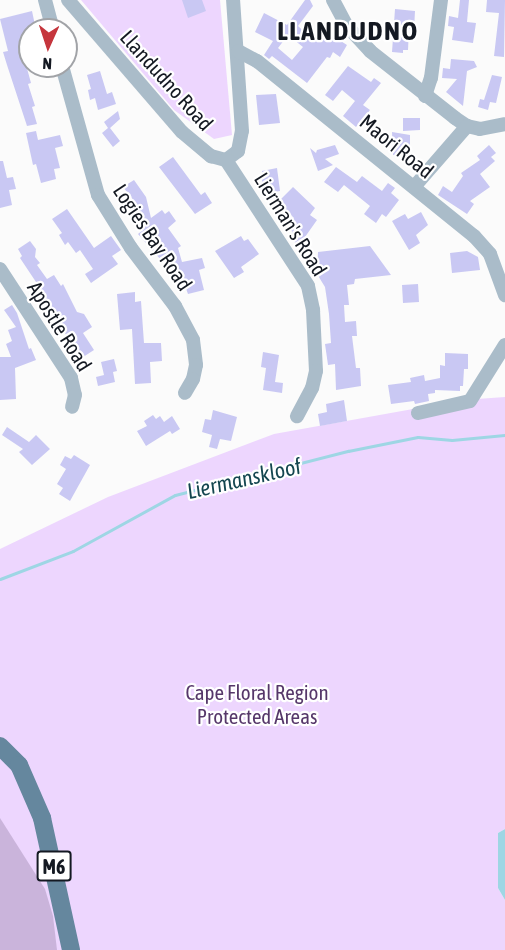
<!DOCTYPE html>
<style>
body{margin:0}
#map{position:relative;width:505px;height:950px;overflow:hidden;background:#fbfbfb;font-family:"Asap Condensed",sans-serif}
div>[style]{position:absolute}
.green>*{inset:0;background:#edd6fe}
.forest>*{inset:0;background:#cab4db}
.water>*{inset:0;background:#9ed6e4}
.stream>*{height:3px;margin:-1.5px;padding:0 1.5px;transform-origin:1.5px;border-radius:1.5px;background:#9ed6e4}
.building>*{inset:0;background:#c9c8f3}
.minor>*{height:14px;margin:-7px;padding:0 7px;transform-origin:7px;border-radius:7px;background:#aabcc9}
.major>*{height:18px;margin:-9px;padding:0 9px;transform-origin:9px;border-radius:9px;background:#65879e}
span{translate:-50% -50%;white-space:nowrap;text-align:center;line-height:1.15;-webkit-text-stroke:4.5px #fff;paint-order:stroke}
.shield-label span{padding:2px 4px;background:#fff;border:2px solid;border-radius:4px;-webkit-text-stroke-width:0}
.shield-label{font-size:20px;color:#141922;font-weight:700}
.street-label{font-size:21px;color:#141922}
.park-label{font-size:21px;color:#56376a}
.water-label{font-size:22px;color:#144650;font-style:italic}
.district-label{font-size:27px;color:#141922;font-weight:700;letter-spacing:1.5px}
.north{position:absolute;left:18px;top:18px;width:60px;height:60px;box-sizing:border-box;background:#fff;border:2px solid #a1a3a7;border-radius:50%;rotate:183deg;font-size:16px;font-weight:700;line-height:24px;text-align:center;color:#141922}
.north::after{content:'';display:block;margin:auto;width:21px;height:27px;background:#c5363d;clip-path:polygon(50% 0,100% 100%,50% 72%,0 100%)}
</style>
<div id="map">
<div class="green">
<div style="clip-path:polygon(81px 0,220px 0,232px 135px,214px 139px,174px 110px)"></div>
<div style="clip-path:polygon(505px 397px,505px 829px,498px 833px,498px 888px,505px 900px,505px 950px,0 950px,0 549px,108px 497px,274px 434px,463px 400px)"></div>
</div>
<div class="forest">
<div style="clip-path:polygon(0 818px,45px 889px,53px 916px,57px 950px,0 950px)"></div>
</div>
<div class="water">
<div style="clip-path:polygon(505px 829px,505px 900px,498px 888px,498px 833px)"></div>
</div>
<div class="stream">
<div style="left:0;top:579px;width:78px;rotate:-21deg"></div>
<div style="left:73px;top:551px;width:116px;rotate:-28.8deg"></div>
<div style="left:175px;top:495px;width:179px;rotate:-14.3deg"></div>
<div style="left:348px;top:451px;width:71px;rotate:-11.3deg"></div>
<div style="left:418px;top:437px;width:34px;rotate:5deg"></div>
<div style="left:452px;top:440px;width:53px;rotate:-5.4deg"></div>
</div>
<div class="building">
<div style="clip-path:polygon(182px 0,202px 0,206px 11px,188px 18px)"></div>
<div style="clip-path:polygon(evenodd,305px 0,310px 0,313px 6px,298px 26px,311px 38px,320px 24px,330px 30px,328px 33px,347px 45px,340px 57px,333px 52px,330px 58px,327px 57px,307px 83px,272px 56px,269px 59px,264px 55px,273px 41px,255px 32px,264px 13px,287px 25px,305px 0,288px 35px,303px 47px,292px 60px,278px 48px,288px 35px)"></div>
<div style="clip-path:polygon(460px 0,469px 0,467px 22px,476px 23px,473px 43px,452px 40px,454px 27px,448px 26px,449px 16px,458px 18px)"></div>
<div style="clip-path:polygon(487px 0,505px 0,504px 57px,494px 56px,499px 13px,486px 12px)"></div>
<div style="clip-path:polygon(395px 9px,415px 11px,414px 30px,409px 29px,408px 50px,403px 50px,403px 53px,392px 52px)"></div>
<div style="clip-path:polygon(32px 11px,36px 30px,23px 33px,29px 60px,25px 61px,31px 83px,28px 84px,35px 106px,32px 107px,37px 124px,27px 126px,7px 65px,3px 52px,8px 51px,0 19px)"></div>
<div style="clip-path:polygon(451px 59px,474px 61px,477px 67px,467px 71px,463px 106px,446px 92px,457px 79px,442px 78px,443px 68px,450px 69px)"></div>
<div style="clip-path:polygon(348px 66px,371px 82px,374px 78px,381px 83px,363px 105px,370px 110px,356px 127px,343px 116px,355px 101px,342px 90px,333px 101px,325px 95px)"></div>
<div style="clip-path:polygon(100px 71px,107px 94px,112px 92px,116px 104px,98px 110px,95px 98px,90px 100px,88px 90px,91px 89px,87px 75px)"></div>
<div style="clip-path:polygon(492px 75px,502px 77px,496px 103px,490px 102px,488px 110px,478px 107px,480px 99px,484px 100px)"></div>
<div style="clip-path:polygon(276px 94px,280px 123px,259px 125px,256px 95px)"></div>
<div style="clip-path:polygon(118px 111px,120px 119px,110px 128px,120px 141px,113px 147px,102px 133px,108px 128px,104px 122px)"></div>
<div style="clip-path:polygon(403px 118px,420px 118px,420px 130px,403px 131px)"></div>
<div style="clip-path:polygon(36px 131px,38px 140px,60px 135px,63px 146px,55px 148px,60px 168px,54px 169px,56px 179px,41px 183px,36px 164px,33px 165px,26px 133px)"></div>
<div style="clip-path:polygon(392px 132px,410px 135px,410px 148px,403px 148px,404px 155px,393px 155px)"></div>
<div style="clip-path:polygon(335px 145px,339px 154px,325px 159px,333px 165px,318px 171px,310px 148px,316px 153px,317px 150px)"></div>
<div style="clip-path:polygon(489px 145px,496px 153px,491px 157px,495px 161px,480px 174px,490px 187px,470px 201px,474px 204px,467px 214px,438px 195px,443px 186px,452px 192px,463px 176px,461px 173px,480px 160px,477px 156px)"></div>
<div style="clip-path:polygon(173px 157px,201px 195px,205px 192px,212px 203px,195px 214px,159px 167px)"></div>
<div style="clip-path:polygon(0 161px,3px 161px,7px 178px,13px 177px,16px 189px,9px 190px,12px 205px,0 208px)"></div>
<div style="clip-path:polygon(336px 167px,357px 182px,362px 176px,382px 191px,388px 183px,395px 188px,391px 193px,399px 200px,386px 217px,382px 214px,376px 223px,364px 214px,370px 206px,344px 185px,338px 192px,324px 182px)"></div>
<div style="clip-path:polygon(277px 168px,280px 191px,262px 194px,262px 171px)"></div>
<div style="clip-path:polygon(134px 180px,146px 197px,151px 218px,162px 210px,165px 214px,169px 211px,176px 221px,168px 228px,181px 246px,178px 248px,182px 262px,202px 258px,205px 268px,199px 270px,204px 290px,188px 294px,180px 272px,174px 274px,169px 255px,161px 260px,138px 234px,143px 230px,135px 202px,123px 187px)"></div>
<div style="clip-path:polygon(293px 187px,315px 208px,310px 215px,317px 220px,305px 237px,307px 240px,298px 247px,290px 235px,293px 232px,287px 228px,294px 218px,278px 202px)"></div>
<div style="clip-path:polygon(67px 209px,94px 248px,111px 236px,121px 250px,112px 256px,118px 264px,91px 283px,85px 274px,93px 269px,80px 250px,76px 253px,68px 242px,65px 245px,59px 235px,62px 233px,52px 219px)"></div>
<div style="clip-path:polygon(421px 212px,428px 225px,416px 235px,420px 243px,409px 250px,392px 221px,405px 214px,408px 219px)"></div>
<div style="clip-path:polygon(241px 236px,244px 241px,248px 239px,259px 254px,241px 267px,244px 272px,234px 278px,215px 251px)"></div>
<div style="clip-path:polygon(30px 241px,36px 249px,35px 257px,40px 263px,37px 265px,47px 279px,54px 275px,61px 286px,63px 284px,77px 312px,84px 314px,92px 327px,83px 333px,94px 350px,80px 359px,44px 297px,38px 301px,30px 289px,38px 285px,20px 258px,22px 256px,18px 249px)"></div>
<div style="clip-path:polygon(370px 246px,391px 275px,355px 279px,354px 284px,347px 285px,349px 305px,344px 305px,345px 322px,356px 321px,357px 336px,352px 336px,356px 368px,360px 368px,361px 386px,336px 390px,335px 364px,328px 365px,325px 344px,331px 343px,329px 314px,325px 287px,317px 274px,318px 252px)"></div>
<div style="clip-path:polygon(467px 251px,478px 257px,480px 270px,452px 273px,450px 253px)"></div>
<div style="clip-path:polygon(418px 284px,419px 302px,403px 303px,402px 285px)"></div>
<div style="clip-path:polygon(135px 292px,135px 302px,141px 301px,144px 343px,161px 343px,162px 361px,150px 362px,151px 383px,135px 384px,132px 329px,120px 330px,117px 294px)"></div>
<div style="clip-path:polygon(12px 305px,17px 313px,29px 349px,31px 348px,36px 360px,15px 368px,16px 399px,0 400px,0 357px,11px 357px,6px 344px,12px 341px,8px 330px,16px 327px,4px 310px)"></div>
<div style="clip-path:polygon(263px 352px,279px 355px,275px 382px,283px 383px,282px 393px,263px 390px,266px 368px,261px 367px)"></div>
<div style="clip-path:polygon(445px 353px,468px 354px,468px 369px,464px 369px,463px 386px,460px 386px,460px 391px,435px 390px,435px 393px,428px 394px,429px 401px,415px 404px,414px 401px,391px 404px,388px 385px,411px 382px,410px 378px,424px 375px,425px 381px,440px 378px,440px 365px,445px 366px)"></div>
<div style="clip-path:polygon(114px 359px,117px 371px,113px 372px,115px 382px,98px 386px,96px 377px,104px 375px,101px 362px)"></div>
<div style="clip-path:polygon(344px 400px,347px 421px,320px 426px,318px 414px,327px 412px,326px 404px)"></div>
<div style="clip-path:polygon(213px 410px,237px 417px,231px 441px,220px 439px,217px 449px,209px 447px,212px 435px,202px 432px,205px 419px,211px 420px)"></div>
<div style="clip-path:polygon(153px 415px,156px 419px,160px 416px,164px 422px,172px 416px,180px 429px,172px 434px,170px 431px,146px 446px,137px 431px,147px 426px,144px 421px)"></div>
<div style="clip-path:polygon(7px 427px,29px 442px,36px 435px,50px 449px,32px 465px,19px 452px,23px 449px,2px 435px)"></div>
<div style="clip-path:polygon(74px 455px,90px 465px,70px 501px,59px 494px,63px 488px,57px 484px,66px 469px,60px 465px,65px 456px,71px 459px)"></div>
</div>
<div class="minor">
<div style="left:45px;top:0;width:31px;rotate:75deg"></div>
<div style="left:68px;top:0;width:174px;rotate:49.2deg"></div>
<div style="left:182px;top:132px;width:38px;rotate:40deg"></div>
<div style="left:211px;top:156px;width:16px;rotate:15deg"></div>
<div style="left:226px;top:160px;width:15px;rotate:-37deg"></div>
<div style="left:238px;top:151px;width:20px;rotate:-79deg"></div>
<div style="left:242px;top:131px;width:131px;rotate:-93.9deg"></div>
<div style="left:333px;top:0;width:30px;rotate:62deg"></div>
<div style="left:347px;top:26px;width:34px;rotate:47deg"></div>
<div style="left:370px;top:51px;width:108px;rotate:38.2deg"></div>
<div style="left:455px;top:118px;width:14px;rotate:34deg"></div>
<div style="left:467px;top:126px;width:13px;rotate:13deg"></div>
<div style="left:480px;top:129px;width:25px;rotate:-11deg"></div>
<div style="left:238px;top:51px;width:21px;rotate:28deg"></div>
<div style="left:257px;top:61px;width:279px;rotate:38.9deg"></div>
<div style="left:474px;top:236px;width:24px;rotate:48deg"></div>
<div style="left:490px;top:254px;width:44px;rotate:69.9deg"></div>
<div style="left:62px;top:66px;width:134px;rotate:74.4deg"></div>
<div style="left:98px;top:195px;width:62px;rotate:58.1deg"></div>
<div style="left:131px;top:248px;width:73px;rotate:52.8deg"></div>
<div style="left:175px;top:306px;width:38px;rotate:62deg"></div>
<div style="left:193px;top:340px;width:25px;rotate:83deg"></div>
<div style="left:196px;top:365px;width:14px;rotate:102deg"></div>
<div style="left:193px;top:379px;width:16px;rotate:120deg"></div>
<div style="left:425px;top:96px;width:19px;rotate:-72deg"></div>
<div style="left:431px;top:78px;width:79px;rotate:-82.7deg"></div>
<div style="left:226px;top:160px;width:150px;rotate:56.9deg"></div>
<div style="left:308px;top:286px;width:25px;rotate:78deg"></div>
<div style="left:313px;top:310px;width:61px;rotate:87.2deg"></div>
<div style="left:316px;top:371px;width:17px;rotate:103deg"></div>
<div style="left:312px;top:388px;width:32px;rotate:118deg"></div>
<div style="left:414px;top:187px;width:81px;rotate:-49deg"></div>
<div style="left:0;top:269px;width:130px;rotate:56.9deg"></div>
<div style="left:71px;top:378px;width:17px;rotate:77deg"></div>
<div style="left:75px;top:395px;width:12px;rotate:104deg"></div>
<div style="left:418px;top:413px;width:53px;rotate:-13deg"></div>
<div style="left:470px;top:401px;width:66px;rotate:-58deg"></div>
</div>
<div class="major">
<div style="left:0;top:746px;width:27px;rotate:45deg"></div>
<div style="left:19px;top:765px;width:58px;rotate:66.5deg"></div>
<div style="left:42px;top:818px;width:135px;rotate:77.6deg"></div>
</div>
<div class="shield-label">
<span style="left:54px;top:866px">M6</span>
</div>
<div class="street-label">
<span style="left:167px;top:80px;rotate:48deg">Llandudno Road</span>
<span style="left:397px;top:146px;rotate:39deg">Maori Road</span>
<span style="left:291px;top:224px;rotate:58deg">Lierman's Road</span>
<span style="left:153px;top:237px;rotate:56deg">Logies Bay Road</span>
<span style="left:60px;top:326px;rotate:58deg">Apostle Road</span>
</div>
<div class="park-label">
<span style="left:257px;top:704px">Cape Floral Region<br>Protected Areas</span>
</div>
<div class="water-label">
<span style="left:244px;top:479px;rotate:-13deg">Liermanskloof</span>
</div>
<div class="district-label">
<span style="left:348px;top:31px">LLANDUDNO</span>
</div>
<div class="north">N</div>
</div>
